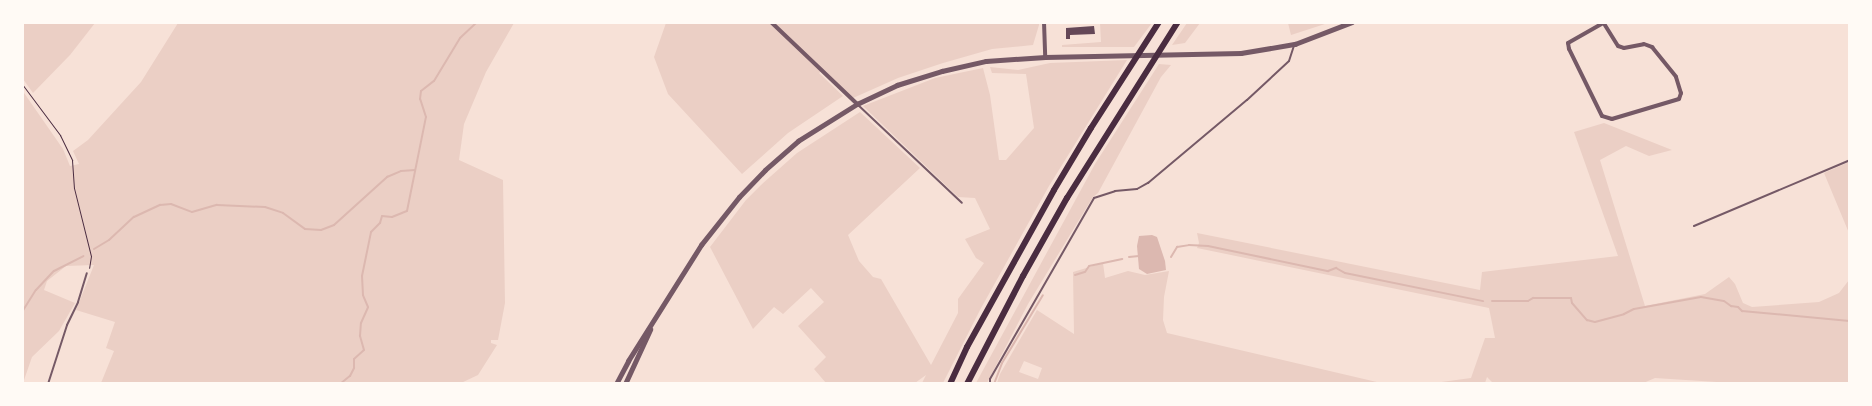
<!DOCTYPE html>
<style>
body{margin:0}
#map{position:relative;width:1872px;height:406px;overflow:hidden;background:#f7e1d7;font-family:Signika,sans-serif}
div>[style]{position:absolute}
.green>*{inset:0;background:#ebcfc5}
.water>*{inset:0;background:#dcb8b0}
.stream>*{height:2px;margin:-1px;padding:0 1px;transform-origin:1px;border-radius:1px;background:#dcb8b0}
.building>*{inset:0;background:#644757}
.path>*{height:1px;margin:-0.5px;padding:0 0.5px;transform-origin:0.5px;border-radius:0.5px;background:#4a2c40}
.service>*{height:2px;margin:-1px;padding:0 1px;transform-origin:1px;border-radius:1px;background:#755966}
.minor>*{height:4px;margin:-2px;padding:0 2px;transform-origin:2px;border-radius:2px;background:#755966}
.tertiary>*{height:4.5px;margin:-2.25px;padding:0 2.25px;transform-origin:2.25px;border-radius:2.25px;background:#755966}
.motorway>*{height:6px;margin:-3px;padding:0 3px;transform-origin:3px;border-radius:3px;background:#4a2c40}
span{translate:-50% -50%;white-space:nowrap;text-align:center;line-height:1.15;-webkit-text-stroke:5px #fffaf5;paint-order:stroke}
.frame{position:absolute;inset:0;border:24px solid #fffaf5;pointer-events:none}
</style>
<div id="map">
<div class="green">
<div style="clip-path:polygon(22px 23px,23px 22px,95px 23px,70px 55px,33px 93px,23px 79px)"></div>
<div style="clip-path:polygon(178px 23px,514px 23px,486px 72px,464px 124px,459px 160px,503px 180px,505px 303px,498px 340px,491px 340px,491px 343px,497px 345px,478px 375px,461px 383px,101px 383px,114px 351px,106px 348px,115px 322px,76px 310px,94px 265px,66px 266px,47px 281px,44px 290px,75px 303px,59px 331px,32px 357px,23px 383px,22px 90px,63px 149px,70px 166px,79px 164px,73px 151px,88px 140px,141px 82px)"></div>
<div style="clip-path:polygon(666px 23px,1039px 23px,1039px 25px,1033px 45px,992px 49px,943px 63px,898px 78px,853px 98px,823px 70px,819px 73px,843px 96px,788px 133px,742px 174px,668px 94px,654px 57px)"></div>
<div style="clip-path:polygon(1100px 23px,1100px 22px,1152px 23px,1134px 47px,1062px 47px,1062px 45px,1101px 42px)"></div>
<div style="clip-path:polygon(1187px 23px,1200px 23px,1185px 43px,1172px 45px)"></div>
<div style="clip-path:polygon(1288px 23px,1288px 22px,1328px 23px,1291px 35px)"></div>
<div style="clip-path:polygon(1127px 60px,1049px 186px,980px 310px,943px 383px,922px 383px,926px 375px,915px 383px,826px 383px,814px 369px,826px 357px,798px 326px,824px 302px,811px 288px,783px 314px,774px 307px,753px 329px,710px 247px,746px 200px,761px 185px,797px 153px,860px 112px,920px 168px,848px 235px,859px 261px,873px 277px,881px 279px,931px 365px,958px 313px,958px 299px,984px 263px,976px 258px,965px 239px,990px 229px,975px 198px,958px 197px,863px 106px,935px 78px,983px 68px,990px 95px,999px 160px,1006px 160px,1034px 128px,1026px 74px,992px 73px,990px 67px,1018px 70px,1050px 63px)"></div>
<div style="clip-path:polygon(1159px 64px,1171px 65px,1161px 77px,1098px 193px,1093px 197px,1028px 304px,987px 383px,976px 383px,1095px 164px)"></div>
<div style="clip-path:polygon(1604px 123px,1672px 150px,1649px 156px,1626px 146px,1600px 160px,1645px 306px,1705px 294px,1729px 277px,1735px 284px,1743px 303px,1752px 307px,1819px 302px,1839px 293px,1849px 280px,1849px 383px,1748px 384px,1655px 378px,1641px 384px,1494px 384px,1487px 377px,1485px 383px,1434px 383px,1471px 378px,1485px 338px,1495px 338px,1489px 308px,1197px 248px,1199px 243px,1197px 233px,1480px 290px,1482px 272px,1618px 256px,1574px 132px)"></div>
<div style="clip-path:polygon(1849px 162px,1849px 233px,1824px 173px)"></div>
<div style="clip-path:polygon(evenodd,1103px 263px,1105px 278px,1128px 271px,1145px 275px,1169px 271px,1164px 297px,1163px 320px,1167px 333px,1381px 383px,997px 383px,1000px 374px,1037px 310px,1074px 334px,1073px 272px,1103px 263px,1024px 361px,1042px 368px,1038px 379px,1019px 372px,1024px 361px)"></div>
</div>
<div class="water">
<div style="clip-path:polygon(1152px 235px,1157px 237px,1165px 261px,1166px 270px,1147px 274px,1139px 269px,1137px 246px,1139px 236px)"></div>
</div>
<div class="stream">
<div style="left:94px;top:249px;width:17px;rotate:-31deg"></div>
<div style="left:109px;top:240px;width:34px;rotate:-43deg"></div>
<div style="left:134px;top:217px;width:29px;rotate:-25deg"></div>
<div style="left:160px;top:205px;width:11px;rotate:-5deg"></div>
<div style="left:171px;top:204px;width:22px;rotate:21deg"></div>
<div style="left:192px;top:212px;width:26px;rotate:-16deg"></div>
<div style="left:217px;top:205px;width:48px;rotate:2.4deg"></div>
<div style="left:265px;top:207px;width:19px;rotate:18deg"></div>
<div style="left:283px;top:213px;width:27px;rotate:36deg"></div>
<div style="left:305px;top:229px;width:16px;rotate:4deg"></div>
<div style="left:321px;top:230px;width:14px;rotate:-21deg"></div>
<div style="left:334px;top:225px;width:72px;rotate:-42.2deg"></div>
<div style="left:387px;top:177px;width:15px;rotate:-23deg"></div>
<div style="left:401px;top:171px;width:14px;rotate:-4deg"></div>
<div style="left:1129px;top:257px;width:10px;rotate:-6deg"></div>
<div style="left:1171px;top:257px;width:12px;rotate:-59deg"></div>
<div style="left:1177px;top:247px;width:12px;rotate:-9deg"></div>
<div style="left:1189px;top:245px;width:19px;rotate:3deg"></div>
<div style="left:1208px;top:246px;width:123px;rotate:11.8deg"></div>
<div style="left:1328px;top:271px;width:9px;rotate:-21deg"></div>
<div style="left:1336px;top:268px;width:10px;rotate:29deg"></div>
<div style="left:1345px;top:273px;width:141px;rotate:11.5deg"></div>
<div style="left:1075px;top:275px;width:10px;rotate:-17deg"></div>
<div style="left:1085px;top:272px;width:7px;rotate:-56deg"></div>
<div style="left:1089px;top:266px;width:34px;rotate:-12deg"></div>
<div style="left:1492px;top:301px;width:36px"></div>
<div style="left:1528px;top:301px;width:6px;rotate:-31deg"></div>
<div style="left:1533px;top:298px;width:38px"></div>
<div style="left:1571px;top:298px;width:5px;rotate:79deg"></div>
<div style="left:1572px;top:303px;width:23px;rotate:49deg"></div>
<div style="left:1587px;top:320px;width:8px;rotate:14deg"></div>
<div style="left:1595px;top:322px;width:30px;rotate:-15deg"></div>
<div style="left:1624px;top:314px;width:11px;rotate:-27deg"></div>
<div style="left:1634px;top:309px;width:68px;rotate:-10.2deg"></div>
<div style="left:1701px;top:297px;width:23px;rotate:10deg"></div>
<div style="left:1724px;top:301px;width:9px;rotate:36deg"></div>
<div style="left:1731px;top:306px;width:7px;rotate:8deg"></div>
<div style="left:1738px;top:307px;width:6px;rotate:45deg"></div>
<div style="left:1742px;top:311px;width:108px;rotate:5.3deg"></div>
<div style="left:22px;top:312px;width:26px;rotate:-58deg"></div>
<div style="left:36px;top:290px;width:26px;rotate:-47deg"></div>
<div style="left:54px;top:271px;width:33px;rotate:-27deg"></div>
<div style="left:340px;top:384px;width:13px;rotate:-39deg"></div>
<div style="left:350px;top:376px;width:9px;rotate:-63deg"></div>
<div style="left:354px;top:368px;width:9px;rotate:-90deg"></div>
<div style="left:354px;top:359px;width:13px;rotate:-42deg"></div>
<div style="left:364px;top:350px;width:15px;rotate:-106deg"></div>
<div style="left:360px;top:336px;width:13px;rotate:-86deg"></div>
<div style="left:361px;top:323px;width:17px;rotate:-66deg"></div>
<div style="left:368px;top:307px;width:13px;rotate:-113deg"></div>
<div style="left:363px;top:295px;width:19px;rotate:-93deg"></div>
<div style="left:362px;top:276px;width:45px;rotate:-78.4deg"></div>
<div style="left:371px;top:232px;width:13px;rotate:-45deg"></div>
<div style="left:380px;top:223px;width:7px;rotate:-74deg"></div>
<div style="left:382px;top:216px;width:10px;rotate:6deg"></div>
<div style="left:392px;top:217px;width:16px;rotate:-22deg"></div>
<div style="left:407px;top:211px;width:96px;rotate:-78.6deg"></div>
<div style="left:426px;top:117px;width:19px;rotate:-108deg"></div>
<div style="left:420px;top:99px;width:8px;rotate:-83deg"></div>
<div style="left:421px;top:91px;width:16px;rotate:-38deg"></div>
<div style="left:434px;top:81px;width:50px;rotate:-58.8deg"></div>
<div style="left:460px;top:38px;width:23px;rotate:-43deg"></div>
<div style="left:994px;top:384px;width:22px;rotate:-69deg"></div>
<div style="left:1002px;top:363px;width:79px;rotate:-58.9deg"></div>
</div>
<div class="building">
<div style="clip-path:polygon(1094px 26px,1095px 34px,1070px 35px,1070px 39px,1066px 39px,1066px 28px)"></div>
</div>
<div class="path">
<div style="left:22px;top:84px;width:64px;rotate:53.3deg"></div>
<div style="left:60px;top:135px;width:28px;rotate:64deg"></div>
<div style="left:72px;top:160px;width:28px;rotate:86deg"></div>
<div style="left:74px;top:188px;width:70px;rotate:76deg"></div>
<div style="left:91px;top:256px;width:12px;rotate:99deg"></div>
</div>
<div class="service">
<div style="left:857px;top:104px;width:144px;rotate:43.3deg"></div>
<div style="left:1694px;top:226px;width:169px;rotate:-22.9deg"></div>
<div style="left:48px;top:384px;width:62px;rotate:-72.1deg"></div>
<div style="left:67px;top:325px;width:25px;rotate:-64deg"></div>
<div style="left:78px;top:302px;width:30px;rotate:-73deg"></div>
<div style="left:990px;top:384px;width:5px;rotate:-90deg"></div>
<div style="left:990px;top:379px;width:209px;rotate:-60.1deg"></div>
<div style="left:1094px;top:198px;width:22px;rotate:-18deg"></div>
<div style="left:1115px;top:191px;width:22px;rotate:-5deg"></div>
<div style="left:1137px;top:189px;width:13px;rotate:-29deg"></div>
<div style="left:1148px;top:183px;width:129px;rotate:-40deg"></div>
<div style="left:1247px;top:100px;width:57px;rotate:-42.9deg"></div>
<div style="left:1289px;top:61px;width:16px;rotate:-72deg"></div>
</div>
<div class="minor">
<div style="left:771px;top:22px;width:119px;rotate:43.6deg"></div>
<div style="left:1044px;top:22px;width:35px;rotate:88deg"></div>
<div style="left:1603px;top:22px;width:28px;rotate:58deg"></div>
<div style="left:1618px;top:46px;width:6px;rotate:18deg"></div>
<div style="left:1624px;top:48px;width:20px;rotate:-11deg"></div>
<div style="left:1644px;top:44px;width:9px;rotate:21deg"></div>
<div style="left:1652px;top:47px;width:38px;rotate:51deg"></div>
<div style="left:1676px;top:77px;width:17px;rotate:73deg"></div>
<div style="left:1681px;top:93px;width:6px;rotate:108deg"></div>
<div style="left:1679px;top:99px;width:70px;rotate:163.4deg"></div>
<div style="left:1612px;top:119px;width:10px;rotate:-163deg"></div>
<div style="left:1602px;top:116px;width:75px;rotate:-116.2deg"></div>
<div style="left:1569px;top:49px;width:6px;rotate:-99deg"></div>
<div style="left:1568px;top:43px;width:40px;rotate:-29.7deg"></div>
</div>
<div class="tertiary">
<div style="left:616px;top:384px;width:26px;rotate:-62deg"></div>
<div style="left:628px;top:361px;width:137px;rotate:-57.8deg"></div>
<div style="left:701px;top:245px;width:61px;rotate:-51.6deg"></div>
<div style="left:739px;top:197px;width:37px;rotate:-46deg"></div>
<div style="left:765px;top:170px;width:44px;rotate:-41.3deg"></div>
<div style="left:798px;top:141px;width:70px;rotate:-32.1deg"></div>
<div style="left:857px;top:104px;width:44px;rotate:-25.4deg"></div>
<div style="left:897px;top:85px;width:47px;rotate:-17.3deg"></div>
<div style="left:942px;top:71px;width:45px;rotate:-12.8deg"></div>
<div style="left:986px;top:61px;width:59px;rotate:-3.9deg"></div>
<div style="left:1045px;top:57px;width:196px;rotate:-1.2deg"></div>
<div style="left:1241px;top:53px;width:55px;rotate:-9.5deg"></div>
<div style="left:1295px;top:44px;width:61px;rotate:-21.1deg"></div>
<div style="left:625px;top:384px;width:60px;rotate:-65.2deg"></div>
</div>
<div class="motorway">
<div style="left:950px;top:384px;width:41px;rotate:-65.3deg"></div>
<div style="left:967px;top:347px;width:179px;rotate:-61deg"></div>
<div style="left:1054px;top:190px;width:72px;rotate:-59.2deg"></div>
<div style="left:1091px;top:128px;width:126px;rotate:-57.3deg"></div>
<div style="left:967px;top:384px;width:122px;rotate:-62.6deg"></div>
<div style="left:1023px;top:276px;width:90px;rotate:-60.6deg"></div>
<div style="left:1067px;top:198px;width:208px;rotate:-57.8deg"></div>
</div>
<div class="frame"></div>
</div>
